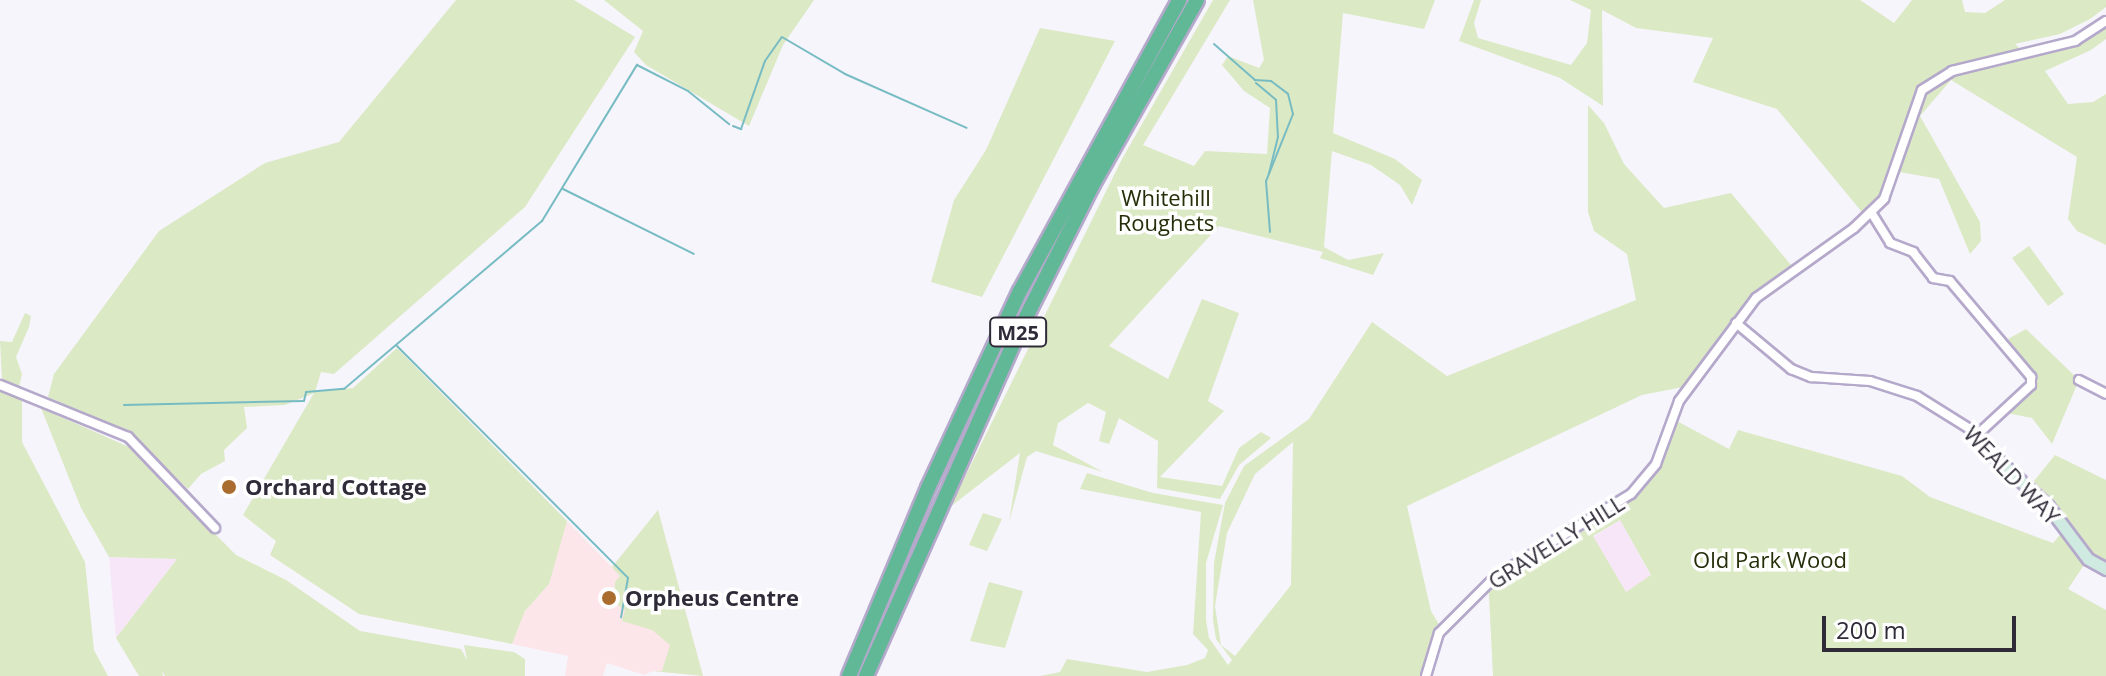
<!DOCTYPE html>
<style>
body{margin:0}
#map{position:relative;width:2106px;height:676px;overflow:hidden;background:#f7f5fc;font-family:"Open Sans",sans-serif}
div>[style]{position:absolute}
.industrial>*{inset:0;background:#f7e6f8}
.education>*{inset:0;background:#fce6ea}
.green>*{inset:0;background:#dbe9c4}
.stream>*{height:2px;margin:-1px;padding:0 1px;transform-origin:1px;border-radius:1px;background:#78bcc3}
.roads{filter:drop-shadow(2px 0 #b5a9cb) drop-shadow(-2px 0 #b5a9cb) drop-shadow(0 2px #b5a9cb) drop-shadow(0 -2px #b5a9cb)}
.street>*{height:8px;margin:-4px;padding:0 4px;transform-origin:4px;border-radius:4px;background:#fff}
.secondary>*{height:11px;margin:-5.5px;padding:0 5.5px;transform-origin:5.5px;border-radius:5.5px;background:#cfeae0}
.highway>*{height:14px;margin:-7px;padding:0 7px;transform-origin:7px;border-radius:7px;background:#60b896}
.dots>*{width:22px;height:22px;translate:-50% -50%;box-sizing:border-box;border:4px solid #fff;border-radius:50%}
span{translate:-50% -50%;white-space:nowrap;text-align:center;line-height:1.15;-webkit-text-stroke:7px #fff;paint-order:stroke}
.shield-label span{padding:2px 6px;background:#fff;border:2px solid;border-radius:6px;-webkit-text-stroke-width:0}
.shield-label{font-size:20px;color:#302b38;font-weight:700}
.park-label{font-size:22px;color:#242e09}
.street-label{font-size:22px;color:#302b38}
.poi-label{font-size:22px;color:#302b38;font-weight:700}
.left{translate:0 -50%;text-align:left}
.scale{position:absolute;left:1822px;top:616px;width:194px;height:36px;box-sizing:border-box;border:4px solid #302b38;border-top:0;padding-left:10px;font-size:24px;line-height:28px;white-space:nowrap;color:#302b38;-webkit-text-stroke:6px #fff;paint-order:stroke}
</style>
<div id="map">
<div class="industrial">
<div style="clip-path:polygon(1620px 520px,1651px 576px,1626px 592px,1593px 537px)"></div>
<div style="clip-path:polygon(109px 557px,177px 559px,116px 638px)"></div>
</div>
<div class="education">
<div style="clip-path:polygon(658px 510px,703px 676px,653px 671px,644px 675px,607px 663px,603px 676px,565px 676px,568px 656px,512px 644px,525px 611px,547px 586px,567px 521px,612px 567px)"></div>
</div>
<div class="green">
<div style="clip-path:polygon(456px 0,574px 0,635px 37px,525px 207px,334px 374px,321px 372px,315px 392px,353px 388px,397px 348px,567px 521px,549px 584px,525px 611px,512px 644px,359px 614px,270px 555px,276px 541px,243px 515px,314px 393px,285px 405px,244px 407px,247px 428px,224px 450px,225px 461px,201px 474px,188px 489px,129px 434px,48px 397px,54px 374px,159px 231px,265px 163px,339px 142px)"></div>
<div style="clip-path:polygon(604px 0,814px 0,783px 45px,749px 126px,646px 65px,634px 52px,643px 31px)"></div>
<div style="clip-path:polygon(1213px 0,1230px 0,1143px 145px,1194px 166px,1205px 151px,1267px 154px,1270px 108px,1244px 91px,1222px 65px,1228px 56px,1259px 68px,1264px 60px,1253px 0,1435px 0,1424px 29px,1343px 13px,1333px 133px,1395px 159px,1422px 180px,1412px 205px,1400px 185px,1371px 165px,1332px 151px,1324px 247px,1348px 260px,1384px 253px,1373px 275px,1320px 258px,1323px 252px,1219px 226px,1109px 346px,1168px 379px,1202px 299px,1239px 313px,1208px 401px,1224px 411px,1160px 477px,1222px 486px,1239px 448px,1261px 432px,1271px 438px,1239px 465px,1220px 499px,1157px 488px,1158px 441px,1119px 418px,1109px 444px,1099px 441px,1106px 412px,1088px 403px,1058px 423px,1053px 445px,1103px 472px,1036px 451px,1027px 457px,1009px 522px,1020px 453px,950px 507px,1122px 159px)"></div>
<div style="clip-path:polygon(1474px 0,1481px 0,1474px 23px,1478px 38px,1571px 65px,1587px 43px,1591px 10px,1570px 0,1860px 0,1894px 23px,1912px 0,1962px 0,1965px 12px,1985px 13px,2005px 0,2106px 0,2106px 7px,2090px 19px,2060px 34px,2015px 44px,2028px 56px,2077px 46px,2106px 27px,2106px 39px,2091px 50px,2045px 71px,2068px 104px,2093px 102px,2106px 94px,2106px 245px,2077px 231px,2068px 219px,2077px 157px,1951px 80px,1920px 116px,1980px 222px,1981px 241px,1970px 254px,1939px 179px,1894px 171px,1884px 199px,1866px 217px,1777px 109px,1693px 82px,1713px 38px,1636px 28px,1602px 10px,1603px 106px,1560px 78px,1459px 41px)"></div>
<div style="clip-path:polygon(1040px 28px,1115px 41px,982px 297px,931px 282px,954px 200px,986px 150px)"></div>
<div style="clip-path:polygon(evenodd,1588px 105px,1604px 123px,1624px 164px,1664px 208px,1731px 193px,1796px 271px,1756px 298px,1683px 387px,1642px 395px,1407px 506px,1431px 611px,1440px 626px,1432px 676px,1040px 676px,1060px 672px,1067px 659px,1147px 672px,1187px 665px,1205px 658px,1208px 650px,1193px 634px,1201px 512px,1080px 489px,1087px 473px,1153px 493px,1223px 505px,1206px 563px,1206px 620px,1209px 638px,1228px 665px,1232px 660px,1216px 639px,1213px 620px,1214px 563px,1225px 503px,1244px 466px,1309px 419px,1372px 322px,1447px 376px,1636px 300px,1627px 254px,1594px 231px,1588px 212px,1588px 105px,1293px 442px,1291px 585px,1235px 656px,1221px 645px,1215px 606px,1227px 533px,1255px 474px,1293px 442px)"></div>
<div style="clip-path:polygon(2029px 246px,2064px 294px,2048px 306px,2012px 258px)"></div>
<div style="clip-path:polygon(25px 313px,31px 316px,29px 327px,16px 357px,22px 374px,19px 387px,2px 380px,0 341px,12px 342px)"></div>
<div style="clip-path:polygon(2026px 329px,2079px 380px,2052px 444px,2032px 418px,2007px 413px,2038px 380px,2008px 339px)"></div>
<div style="clip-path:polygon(0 389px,22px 401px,22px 442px,85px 562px,94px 650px,108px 676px,0 676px)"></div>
<div style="clip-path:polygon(41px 408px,129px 447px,236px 555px,286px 580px,360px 631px,461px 649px,467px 660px,464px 645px,514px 652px,525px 659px,525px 676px,165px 676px,162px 671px,163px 676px,139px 676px,116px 638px,177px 559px,109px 557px,81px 508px)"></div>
<div style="clip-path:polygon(evenodd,1675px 420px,1729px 449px,1738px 430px,1902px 476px,1930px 497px,2053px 543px,2065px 529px,2088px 559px,2068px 589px,2106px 610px,2106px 676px,1493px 676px,1488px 576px,1613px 503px,1662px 461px,1675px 420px,1620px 520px,1651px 575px,1626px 592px,1593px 536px,1620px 520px)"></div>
<div style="clip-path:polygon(2055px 455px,2106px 480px,2106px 566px,2090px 556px,2030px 486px)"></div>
<div style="clip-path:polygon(658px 510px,703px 676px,653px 671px,662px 671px,670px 645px,652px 630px,622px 621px,625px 610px,615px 603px,615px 582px,620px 576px,612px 567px)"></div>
<div style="clip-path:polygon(983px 513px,1002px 519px,987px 551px,969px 545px)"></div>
<div style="clip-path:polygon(989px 582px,1023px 591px,1005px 648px,970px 641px)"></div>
</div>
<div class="stream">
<div style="left:1214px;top:44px;width:55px;rotate:41.3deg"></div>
<div style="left:1255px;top:80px;width:16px;rotate:4deg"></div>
<div style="left:1271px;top:81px;width:21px;rotate:37deg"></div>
<div style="left:1288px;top:94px;width:21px;rotate:76deg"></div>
<div style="left:1293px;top:114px;width:72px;rotate:111.9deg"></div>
<div style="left:1266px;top:181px;width:51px;rotate:85.5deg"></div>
<div style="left:1256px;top:83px;width:26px;rotate:40deg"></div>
<div style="left:1276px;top:100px;width:37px;rotate:87deg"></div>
<div style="left:1278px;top:137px;width:38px;rotate:104deg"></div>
<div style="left:733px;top:126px;width:9px;rotate:21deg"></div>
<div style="left:741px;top:129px;width:72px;rotate:-70.6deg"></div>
<div style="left:765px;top:61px;width:29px;rotate:-55deg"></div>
<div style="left:782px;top:37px;width:73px;rotate:30.4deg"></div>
<div style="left:845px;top:74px;width:133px;rotate:23.9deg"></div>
<div style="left:563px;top:189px;width:146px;rotate:26.4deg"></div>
<div style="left:397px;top:346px;width:327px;rotate:45.1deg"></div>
<div style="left:628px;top:578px;width:40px;rotate:100deg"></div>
<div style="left:124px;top:405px;width:180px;rotate:-1.3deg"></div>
<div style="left:304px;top:401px;width:9px;rotate:-77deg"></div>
<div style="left:306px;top:392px;width:38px;rotate:-5deg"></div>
<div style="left:344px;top:389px;width:260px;rotate:-40.3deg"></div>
<div style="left:542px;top:221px;width:183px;rotate:-58.7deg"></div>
<div style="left:637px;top:65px;width:57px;rotate:27deg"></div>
<div style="left:688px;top:91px;width:53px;rotate:38.8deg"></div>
</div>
<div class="roads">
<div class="street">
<div style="left:1871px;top:212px;width:36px;rotate:58deg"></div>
<div style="left:1890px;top:243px;width:25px;rotate:21deg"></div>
<div style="left:1913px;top:252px;width:33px;rotate:52deg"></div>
<div style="left:1933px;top:278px;width:17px;rotate:10deg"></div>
<div style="left:1950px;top:281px;width:126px;rotate:49.8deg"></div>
<div style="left:2031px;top:377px;width:8px;rotate:90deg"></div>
<div style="left:2031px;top:385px;width:72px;rotate:137.2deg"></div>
<div style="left:1736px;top:323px;width:72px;rotate:39.9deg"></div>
<div style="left:1791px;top:369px;width:22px;rotate:22deg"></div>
<div style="left:1811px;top:377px;width:59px;rotate:3.9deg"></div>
<div style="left:1870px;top:381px;width:49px;rotate:17.7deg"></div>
<div style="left:1917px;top:396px;width:72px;rotate:31.9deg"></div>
<div style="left:1978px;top:434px;width:31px;rotate:53deg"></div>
<div style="left:2079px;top:380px;width:30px;rotate:27deg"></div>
<div style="left:0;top:385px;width:138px;rotate:22.1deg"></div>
<div style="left:128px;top:437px;width:126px;rotate:46.3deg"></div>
<div style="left:1426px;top:676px;width:45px;rotate:-73.2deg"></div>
<div style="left:1439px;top:633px;width:81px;rotate:-45deg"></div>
<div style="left:1496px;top:576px;width:158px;rotate:-31.3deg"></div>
<div style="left:1631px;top:494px;width:39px;rotate:-50deg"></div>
<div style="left:1656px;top:464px;width:67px;rotate:-69.9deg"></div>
<div style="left:1679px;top:401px;width:129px;rotate:-53.2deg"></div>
<div style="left:1756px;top:298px;width:120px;rotate:-35.5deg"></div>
<div style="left:1854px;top:228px;width:42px;rotate:-44deg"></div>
<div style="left:1884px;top:199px;width:115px;rotate:-70.8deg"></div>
<div style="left:1922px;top:90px;width:36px;rotate:-32deg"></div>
<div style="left:1952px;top:71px;width:127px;rotate:-13.7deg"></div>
<div style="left:2075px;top:41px;width:37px;rotate:-33deg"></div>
</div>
<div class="secondary">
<div style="left:1997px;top:459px;width:69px;rotate:42.7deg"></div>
<div style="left:2048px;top:506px;width:66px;rotate:53deg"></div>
<div style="left:2088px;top:559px;width:21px;rotate:29deg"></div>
</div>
<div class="highway">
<div style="left:849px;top:676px;width:204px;rotate:-67.2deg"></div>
<div style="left:928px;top:488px;width:217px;rotate:-65deg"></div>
<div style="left:1020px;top:291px;width:332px;rotate:-61.3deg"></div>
<div style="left:866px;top:676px;width:371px;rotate:-66.1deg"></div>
<div style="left:1016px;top:337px;width:171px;rotate:-63.3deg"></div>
<div style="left:1093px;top:184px;width:211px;rotate:-60.5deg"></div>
</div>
</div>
<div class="dots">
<div style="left:229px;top:487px;background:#a96e2f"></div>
<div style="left:609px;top:598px;background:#a96e2f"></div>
</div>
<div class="shield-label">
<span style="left:1018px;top:332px">M25</span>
</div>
<div class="park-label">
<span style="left:1166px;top:210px">Whitehill<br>Roughets</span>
<span style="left:1770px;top:560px">Old Park Wood</span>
</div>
<div class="street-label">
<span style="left:2012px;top:475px;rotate:46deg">WEALD WAY</span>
<span style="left:1556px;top:542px;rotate:-32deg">GRAVELLY HILL</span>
</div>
<div class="poi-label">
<span class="left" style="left:245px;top:487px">Orchard Cottage</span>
<span class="left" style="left:625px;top:598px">Orpheus Centre</span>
</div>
<div class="scale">200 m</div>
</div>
